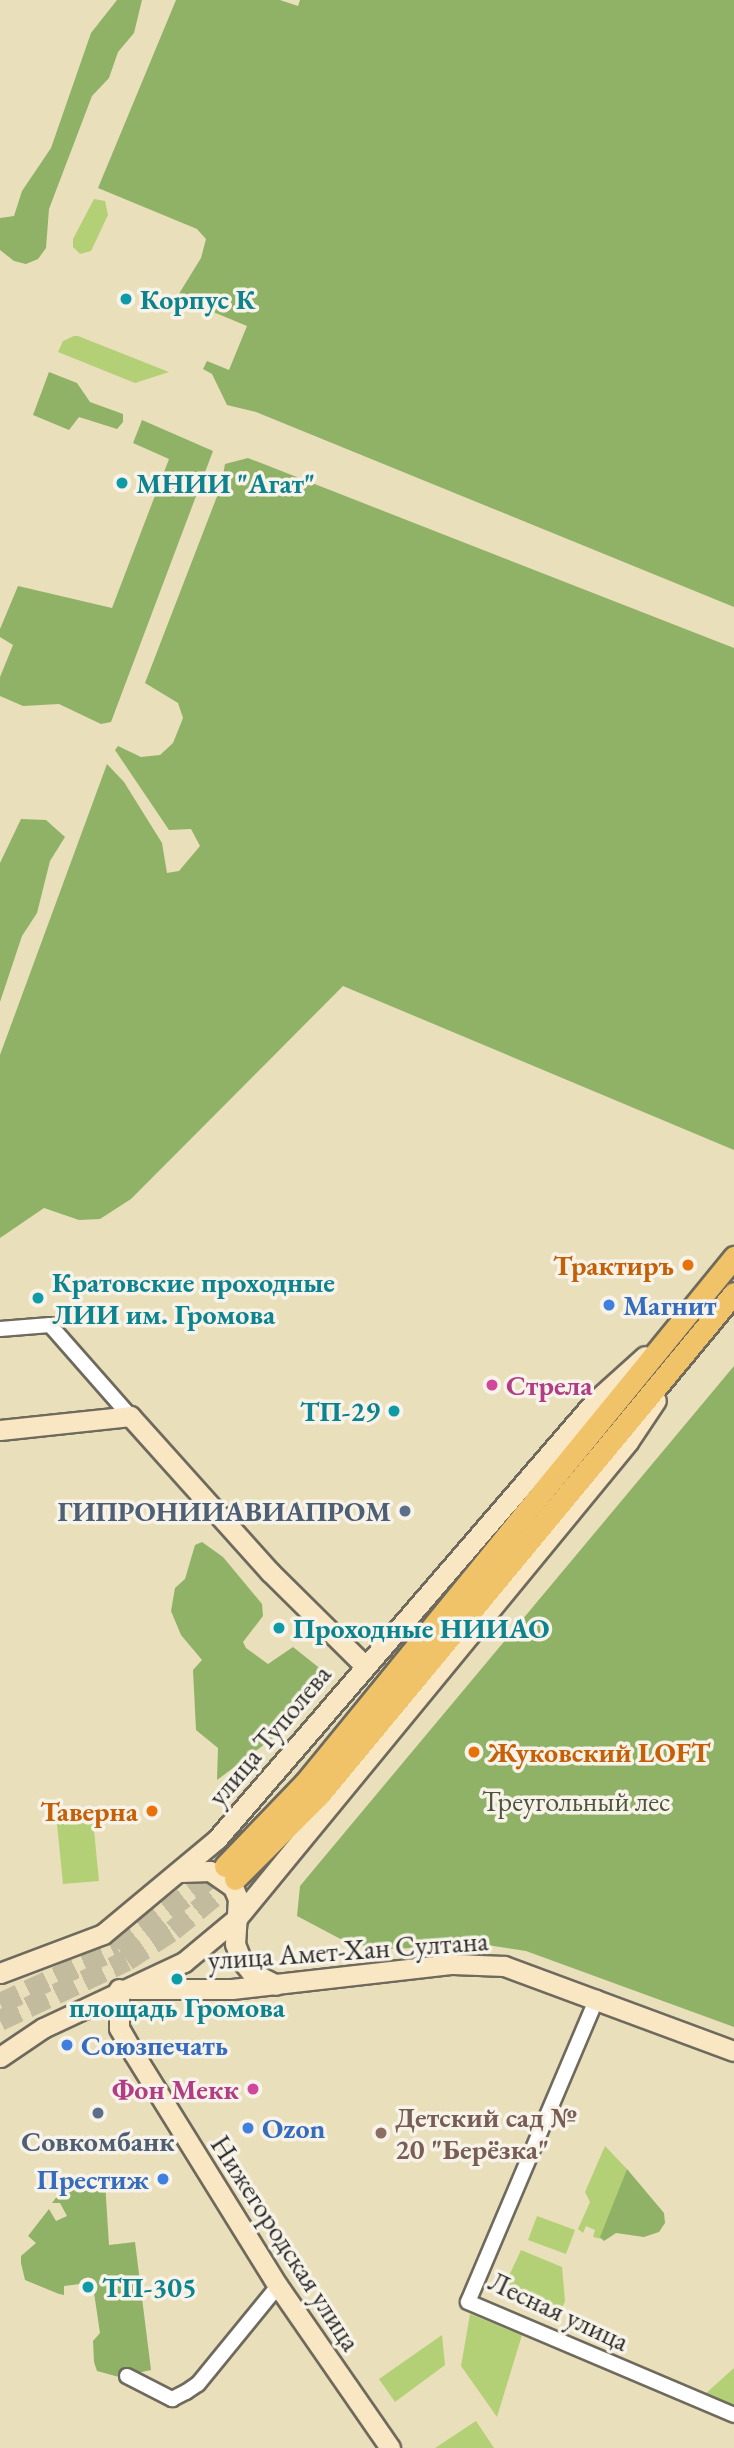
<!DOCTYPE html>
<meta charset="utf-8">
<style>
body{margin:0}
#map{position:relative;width:734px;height:2448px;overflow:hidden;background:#e9dfbb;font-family:"EB Garamond",serif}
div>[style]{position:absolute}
.green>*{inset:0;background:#b4d076}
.forest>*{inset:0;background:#8fb267}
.primary-tunnel>*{height:21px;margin-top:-10.5px;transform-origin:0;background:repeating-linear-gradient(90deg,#c3bb9e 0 21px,transparent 0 31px)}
.roads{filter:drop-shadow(2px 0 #6e6a5d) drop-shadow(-2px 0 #6e6a5d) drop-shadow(0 2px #6e6a5d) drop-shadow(0 -2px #6e6a5d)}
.street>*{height:14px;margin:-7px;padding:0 7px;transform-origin:7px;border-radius:7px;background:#fff}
.secondary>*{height:19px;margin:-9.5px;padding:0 9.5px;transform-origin:9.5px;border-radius:9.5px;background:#f9e7c3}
.primary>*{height:21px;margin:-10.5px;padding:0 10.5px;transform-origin:10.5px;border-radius:10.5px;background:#f1c369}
.dots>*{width:19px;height:19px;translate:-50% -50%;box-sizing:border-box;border:4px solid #f7f3e8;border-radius:50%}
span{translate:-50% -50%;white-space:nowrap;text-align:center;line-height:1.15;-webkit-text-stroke:7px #f7f3e8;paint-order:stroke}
.culture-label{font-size:28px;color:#0d838f;font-weight:700}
.left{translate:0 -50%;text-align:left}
.right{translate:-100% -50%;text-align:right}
.food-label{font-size:28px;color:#c56008;font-weight:700}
.shop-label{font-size:28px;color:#366cbe;font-weight:700}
.hotel-label{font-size:28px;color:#b23c85;font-weight:700}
.service-label{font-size:28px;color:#4e5e75;font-weight:700}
.street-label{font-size:28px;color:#2b2b2b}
.park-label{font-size:28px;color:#4d543e}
.education-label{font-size:28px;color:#785e54;font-weight:700}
</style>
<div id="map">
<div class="green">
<div style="clip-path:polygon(94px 199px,105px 201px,108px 215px,91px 251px,80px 254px,73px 247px,73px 239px)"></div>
<div style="clip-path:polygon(74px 336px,78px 336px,169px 372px,135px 383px,58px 352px,63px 341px)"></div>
<div style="clip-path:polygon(92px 1810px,99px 1881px,63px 1884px,56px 1814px)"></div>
<div style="clip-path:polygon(605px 2146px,627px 2169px,602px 2239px,593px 2237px,595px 2230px,586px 2226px,583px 2233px,578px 2229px,590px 2202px,585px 2192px)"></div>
<div style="clip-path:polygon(537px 2216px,575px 2230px,566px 2254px,528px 2240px)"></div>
<div style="clip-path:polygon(521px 2250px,562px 2267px,565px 2301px,558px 2318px,501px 2293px)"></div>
<div style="clip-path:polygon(470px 2314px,522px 2335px,497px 2417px,461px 2366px)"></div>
<div style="clip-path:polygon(442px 2335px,445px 2365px,395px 2402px,379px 2379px)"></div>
<div style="clip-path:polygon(734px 2368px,734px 2406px,704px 2395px)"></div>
<div style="clip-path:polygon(476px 2421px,494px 2448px,435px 2448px)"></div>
</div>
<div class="forest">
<div style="clip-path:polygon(117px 0,142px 0,134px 33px,118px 52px,109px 78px,92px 96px,49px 209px,46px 248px,38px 259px,26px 264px,14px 261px,0 250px,0 218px,14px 216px,22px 191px,51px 148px,91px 33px)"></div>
<div style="clip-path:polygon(176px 0,280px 0,298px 6px,300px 0,734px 0,734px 607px,256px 412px,227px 405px,212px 374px,203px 369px,207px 361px,229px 370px,247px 326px,177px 297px,201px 258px,206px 239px,197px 229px,98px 188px)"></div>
<div style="clip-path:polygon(49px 372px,77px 383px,90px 402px,123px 414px,123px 422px,117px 429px,79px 417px,69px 430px,33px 415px)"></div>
<div style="clip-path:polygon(142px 420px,213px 451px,111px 722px,101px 724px,59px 704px,23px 706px,0 696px,0 677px,13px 645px,0 637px,0 629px,18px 586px,112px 608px,169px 459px,133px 443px)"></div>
<div style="clip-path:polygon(248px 458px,734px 648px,734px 1150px,343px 986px,131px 1199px,100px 1219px,79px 1220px,44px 1208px,0 1238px,0 1055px,107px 764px,124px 782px,162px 843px,167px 873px,179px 871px,200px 846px,191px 829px,169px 830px,115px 750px,118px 746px,141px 757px,160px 755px,173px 743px,183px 718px,178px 703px,145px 683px,221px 486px,225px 464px)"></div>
<div style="clip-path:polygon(21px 819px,46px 820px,65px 837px,50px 861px,37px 913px,22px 936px,0 1002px,0 863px)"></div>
<div style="clip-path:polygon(734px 1366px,734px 2027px,526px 1951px,480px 1944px,393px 1949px,350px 1944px,297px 1916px,300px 1886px)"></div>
<div style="clip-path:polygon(202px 1542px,223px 1557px,262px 1604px,263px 1616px,243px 1642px,246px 1648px,268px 1664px,293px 1647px,327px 1674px,314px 1683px,273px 1738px,217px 1780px,218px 1748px,196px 1730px,193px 1670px,202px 1660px,181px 1635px,171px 1611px,175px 1588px,185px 1579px,195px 1545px)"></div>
<div style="clip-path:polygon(627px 2169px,664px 2213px,665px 2223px,659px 2232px,644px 2237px,616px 2233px,604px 2241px,600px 2237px)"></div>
<div style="clip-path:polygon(105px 2182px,109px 2245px,135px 2242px,151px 2370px,119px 2377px,97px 2371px,94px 2362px,93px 2341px,100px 2333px,92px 2279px,82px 2280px,84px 2295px,80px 2284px,64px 2286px,64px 2295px,59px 2294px,25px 2280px,21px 2263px,21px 2256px,36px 2243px,28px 2236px,49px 2209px,56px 2221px,67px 2216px,60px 2203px,52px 2203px,61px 2191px)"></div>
</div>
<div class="primary-tunnel">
<div style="left:0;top:2003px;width:130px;rotate:-25deg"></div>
<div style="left:118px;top:1948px;width:135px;rotate:-37.5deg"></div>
<div style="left:0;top:2020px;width:140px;rotate:-25.3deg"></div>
<div style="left:127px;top:1960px;width:55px;rotate:-33.1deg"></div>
<div style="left:173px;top:1930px;width:80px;rotate:-39.4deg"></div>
</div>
<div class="roads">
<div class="street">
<div style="left:0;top:1329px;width:50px;rotate:-4.6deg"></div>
<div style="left:50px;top:1325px;width:121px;rotate:48.7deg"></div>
<div style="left:597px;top:1998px;width:330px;rotate:113deg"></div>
<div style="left:468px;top:2302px;width:289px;rotate:23deg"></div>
<div style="left:127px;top:2376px;width:51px;rotate:27.1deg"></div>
<div style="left:172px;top:2399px;width:16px;rotate:-27deg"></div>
<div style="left:186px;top:2392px;width:14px;rotate:-34deg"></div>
<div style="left:198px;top:2384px;width:127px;rotate:-50.8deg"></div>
</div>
<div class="secondary">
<div style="left:0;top:1430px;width:131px;rotate:-6.1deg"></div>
<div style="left:130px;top:1416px;width:210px;rotate:48.1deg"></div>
<div style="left:270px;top:1572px;width:132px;rotate:44.7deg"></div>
<div style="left:180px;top:1872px;width:30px;rotate:-2deg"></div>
<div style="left:210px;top:1871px;width:28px;rotate:35deg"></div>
<div style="left:233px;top:1887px;width:13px;rotate:67deg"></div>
<div style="left:238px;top:1899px;width:45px;rotate:93.8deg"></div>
<div style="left:235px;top:1944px;width:18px;rotate:68deg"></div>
<div style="left:242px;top:1961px;width:14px;rotate:51deg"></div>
<div style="left:251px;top:1972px;width:28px;rotate:27deg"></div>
<div style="left:0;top:1973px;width:110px;rotate:-20.7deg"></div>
<div style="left:103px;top:1934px;width:148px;rotate:-39.8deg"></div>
<div style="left:217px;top:1839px;width:579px;rotate:-49.21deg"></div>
<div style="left:595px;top:1401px;width:67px;rotate:-42deg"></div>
<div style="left:119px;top:1989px;width:39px;rotate:90deg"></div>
<div style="left:119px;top:2028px;width:30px;rotate:60deg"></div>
<div style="left:134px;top:2054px;width:273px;rotate:58.2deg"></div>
<div style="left:278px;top:2286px;width:197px;rotate:55.3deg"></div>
<div style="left:131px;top:1989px;width:101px"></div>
<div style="left:232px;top:1989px;width:222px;rotate:-6.5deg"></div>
<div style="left:453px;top:1964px;width:51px;rotate:2.2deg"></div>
<div style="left:504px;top:1966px;width:245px;rotate:20.3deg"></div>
<div style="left:0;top:2057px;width:52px;rotate:-34deg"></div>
<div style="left:43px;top:2028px;width:156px;rotate:-25.1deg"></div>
<div style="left:184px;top:1962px;width:70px;rotate:-39.8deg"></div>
<div style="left:238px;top:1917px;width:615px;rotate:-50.61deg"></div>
<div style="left:628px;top:1442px;width:50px;rotate:-56.3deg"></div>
</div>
<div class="primary">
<div style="left:225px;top:1866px;width:115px;rotate:-46.1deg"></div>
<div style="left:305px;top:1783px;width:679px;rotate:-50.8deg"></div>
<div style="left:235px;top:1879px;width:119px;rotate:-45deg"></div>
<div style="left:319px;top:1795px;width:651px;rotate:-50.42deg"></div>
</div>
</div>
<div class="dots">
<div style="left:126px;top:299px;background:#0f9aa8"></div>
<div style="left:122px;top:483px;background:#0f9aa8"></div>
<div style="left:688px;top:1265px;background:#e8710a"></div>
<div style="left:38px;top:1298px;background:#0f9aa8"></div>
<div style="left:609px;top:1305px;background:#3f7fe0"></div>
<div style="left:492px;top:1385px;background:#d1479c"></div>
<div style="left:394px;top:1411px;background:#0f9aa8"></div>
<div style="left:405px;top:1511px;background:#5c6f8a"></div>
<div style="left:279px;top:1628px;background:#0f9aa8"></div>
<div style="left:474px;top:1752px;background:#e8710a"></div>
<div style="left:152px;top:1811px;background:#e8710a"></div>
<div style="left:177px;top:1979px;background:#0f9aa8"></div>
<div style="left:67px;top:2045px;background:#3f7fe0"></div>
<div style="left:253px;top:2089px;background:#d1479c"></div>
<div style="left:98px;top:2113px;background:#5c6f8a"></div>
<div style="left:248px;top:2128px;background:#3f7fe0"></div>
<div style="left:381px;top:2133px;background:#8d6e63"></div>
<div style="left:163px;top:2179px;background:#3f7fe0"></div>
<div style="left:88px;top:2287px;background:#0f9aa8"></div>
</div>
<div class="culture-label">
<span class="left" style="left:140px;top:299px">Корпус К</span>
<span class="left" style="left:136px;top:483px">МНИИ "Агат"</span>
<span class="left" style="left:52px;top:1298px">Кратовские проходные<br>ЛИИ им. Громова</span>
<span class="right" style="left:380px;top:1411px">ТП-29</span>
<span class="left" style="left:293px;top:1628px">Проходные НИИАО</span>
<span style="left:177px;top:2007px">площадь Громова</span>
<span class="left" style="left:102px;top:2287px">ТП-305</span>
</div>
<div class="food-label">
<span class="right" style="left:674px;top:1265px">Трактиръ</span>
<span class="left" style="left:488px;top:1752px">Жуковский LOFT</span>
<span class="right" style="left:138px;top:1811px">Таверна</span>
</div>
<div class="shop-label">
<span class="left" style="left:623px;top:1305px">Магнит</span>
<span class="left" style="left:81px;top:2045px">Союзпечать</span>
<span class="left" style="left:262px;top:2128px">Ozon</span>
<span class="right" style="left:149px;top:2179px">Престиж</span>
</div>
<div class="hotel-label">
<span class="left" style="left:506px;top:1385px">Стрела</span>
<span class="right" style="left:239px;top:2089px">Фон Мекк</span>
</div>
<div class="service-label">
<span class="right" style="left:391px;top:1511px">ГИПРОНИИАВИАПРОМ</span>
<span style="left:98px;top:2141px">Совкомбанк</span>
</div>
<div class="street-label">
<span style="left:269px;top:1735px;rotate:-50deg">улица Туполева</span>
<span style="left:348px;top:1950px;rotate:-4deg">улица Амет-Хан Султана</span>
<span style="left:286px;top:2243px;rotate:57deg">Нижегородская улица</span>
<span style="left:559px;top:2311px;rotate:25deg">Лесная улица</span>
</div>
<div class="park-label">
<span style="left:576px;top:1801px">Треугольный лес</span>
</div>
<div class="education-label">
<span class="left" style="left:395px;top:2133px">Детский сад №<br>20 "Берёзка"</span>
</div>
</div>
